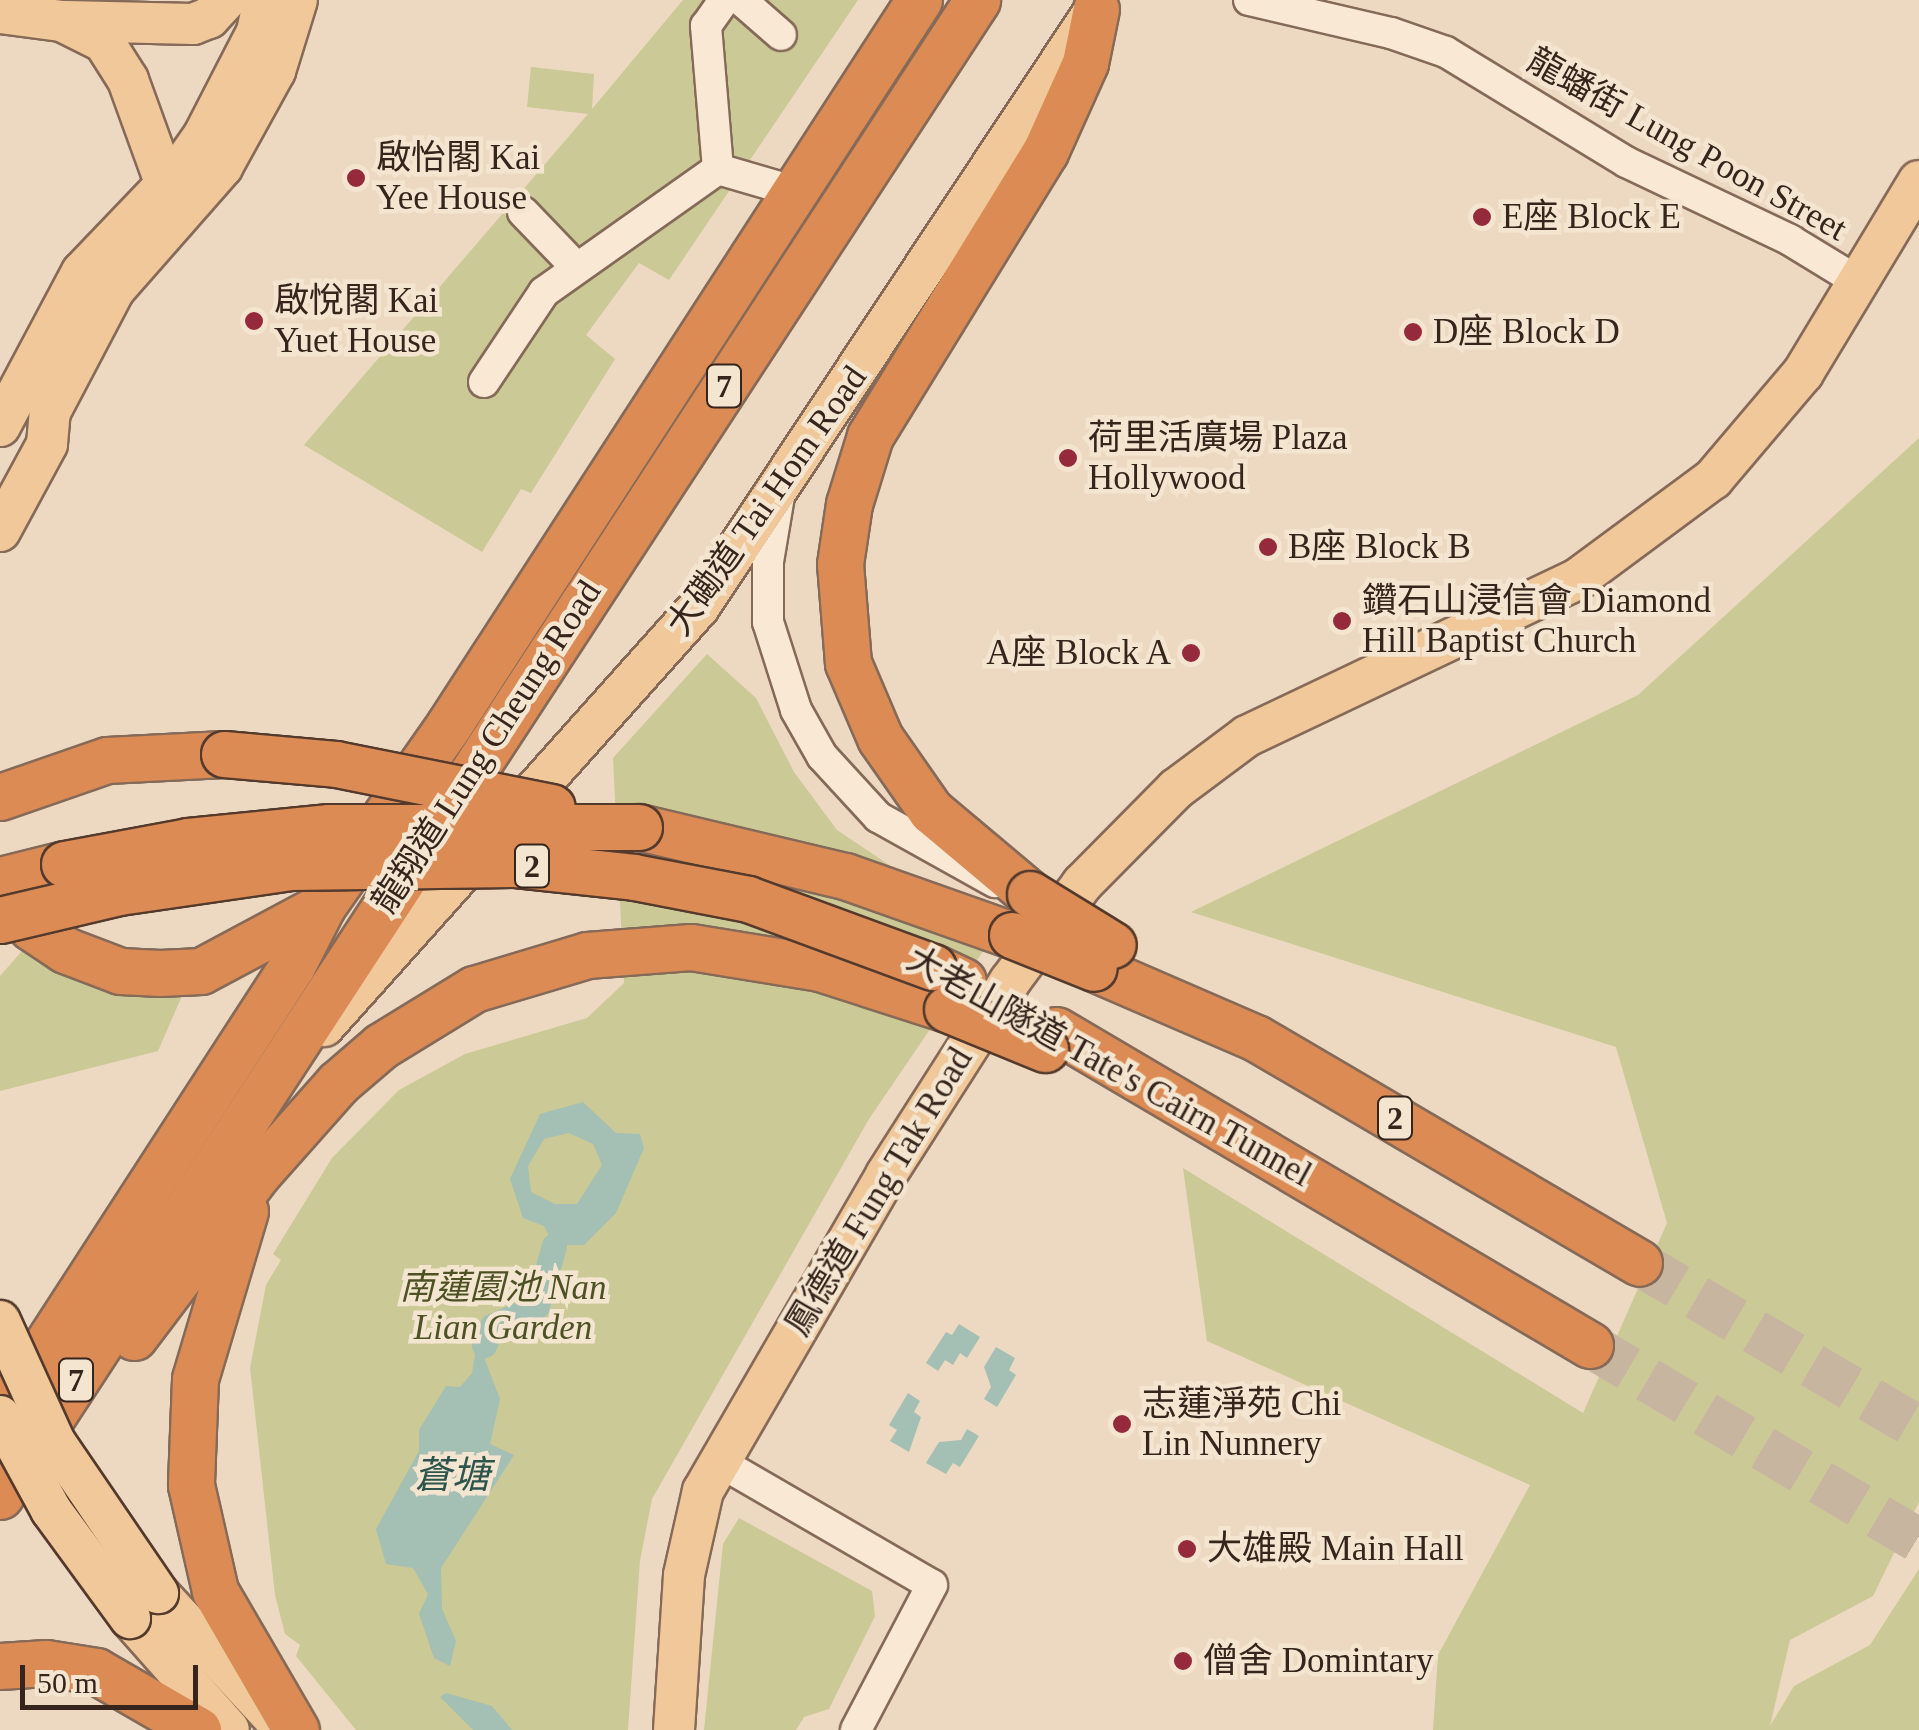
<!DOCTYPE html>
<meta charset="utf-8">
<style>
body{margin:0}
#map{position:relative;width:1919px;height:1730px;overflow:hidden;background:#edd9c1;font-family:"Times New Roman","Noto Sans TC",serif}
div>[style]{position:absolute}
.green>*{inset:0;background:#cbc995}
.water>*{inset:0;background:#a4bfb3}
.canal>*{height:25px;margin:-12.5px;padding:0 12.5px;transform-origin:12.5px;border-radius:12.5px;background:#a4bfb3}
.highway-tunnel>*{height:45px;margin-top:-22.5px;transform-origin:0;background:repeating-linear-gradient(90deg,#c8b5a0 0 45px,transparent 0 67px)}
.roads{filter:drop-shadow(2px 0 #866a59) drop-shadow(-2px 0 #866a59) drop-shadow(0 2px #866a59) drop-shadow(0 -2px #866a59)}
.minor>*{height:30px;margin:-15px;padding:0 15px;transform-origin:15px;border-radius:15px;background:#f8e8d4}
.major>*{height:40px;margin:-20px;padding:0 20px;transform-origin:20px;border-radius:20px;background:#f0c899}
.highway>*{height:45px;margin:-22.5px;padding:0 22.5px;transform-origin:22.5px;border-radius:22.5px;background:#db8b53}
.bridges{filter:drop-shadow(2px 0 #543a2d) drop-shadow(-2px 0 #543a2d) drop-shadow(0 2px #543a2d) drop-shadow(0 -2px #543a2d)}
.major-bridge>*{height:40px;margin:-20px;padding:0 20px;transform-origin:20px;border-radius:20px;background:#f0c899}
.highway-bridge>*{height:45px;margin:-22.5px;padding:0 22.5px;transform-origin:22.5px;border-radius:22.5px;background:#db8b53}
.dots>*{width:28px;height:28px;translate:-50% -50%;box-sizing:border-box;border:5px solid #f4e5d0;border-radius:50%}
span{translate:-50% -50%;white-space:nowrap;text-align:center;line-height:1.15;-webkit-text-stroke:9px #f4e5d0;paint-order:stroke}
.shield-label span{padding:2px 8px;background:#f4e5d0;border:2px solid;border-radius:8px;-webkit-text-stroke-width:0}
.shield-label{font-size:32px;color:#36251d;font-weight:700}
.street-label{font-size:35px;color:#36251d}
.poi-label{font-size:35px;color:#36251d}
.left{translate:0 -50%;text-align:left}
.right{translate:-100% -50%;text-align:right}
.park-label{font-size:35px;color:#4d5224;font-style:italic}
.water-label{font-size:38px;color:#2d554d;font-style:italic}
.scale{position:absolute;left:20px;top:1665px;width:178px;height:45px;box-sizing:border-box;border:5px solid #36251d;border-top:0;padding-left:12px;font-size:30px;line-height:35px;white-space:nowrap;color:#36251d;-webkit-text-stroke:8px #f4e5d0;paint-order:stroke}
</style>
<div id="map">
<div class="green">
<div style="clip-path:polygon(683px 0,858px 0,669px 280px,639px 263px,586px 335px,615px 359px,531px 493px,521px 489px,482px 552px,304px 445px,588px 114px,527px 107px,531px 67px,594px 74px,592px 109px)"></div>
<div style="clip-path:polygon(1919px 438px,1919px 1502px,1873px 1596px,1790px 1640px,1770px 1726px,1794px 1686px,1870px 1645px,1919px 1569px,1919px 1730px,1433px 1730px,1438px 1655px,1530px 1485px,1207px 1341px,1183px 1168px,1583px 1413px,1667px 1223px,1616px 1047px,1191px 912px,1638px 695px)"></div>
<div style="clip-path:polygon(707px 654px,756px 698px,794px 772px,837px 830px,974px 922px,990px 941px,869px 1119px,652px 1499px,640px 1561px,628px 1730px,356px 1730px,296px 1656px,300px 1645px,285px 1634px,275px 1595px,250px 1368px,266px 1285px,281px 1260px,273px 1254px,332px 1158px,399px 1090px,465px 1054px,587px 1018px,624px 983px,613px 758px)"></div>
<div style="clip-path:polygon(29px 943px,176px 981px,181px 998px,158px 1051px,0 1091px,0 976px)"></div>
<div style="clip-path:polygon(739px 1518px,872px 1591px,875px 1616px,829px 1709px,804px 1717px,796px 1730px,704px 1730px,723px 1544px)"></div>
</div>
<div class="water">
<div style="clip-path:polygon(evenodd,583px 1102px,616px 1133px,640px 1134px,644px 1148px,616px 1213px,584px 1245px,554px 1245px,544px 1226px,523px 1218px,510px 1179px,540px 1114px,583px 1102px,569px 1133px,593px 1144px,602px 1165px,577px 1204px,555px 1204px,531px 1192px,528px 1166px,544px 1139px,569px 1133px)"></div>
<div style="clip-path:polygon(959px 1324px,980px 1337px,967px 1358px,960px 1353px,953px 1365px,945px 1360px,938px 1371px,926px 1363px,946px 1332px,952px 1335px)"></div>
<div style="clip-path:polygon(477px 1342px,488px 1348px,485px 1360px,500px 1399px,490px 1444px,514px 1455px,441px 1568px,442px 1609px,456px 1641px,450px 1666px,434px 1658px,419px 1614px,428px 1594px,413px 1568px,386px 1564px,376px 1529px,419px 1451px,419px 1430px,446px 1386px,460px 1387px,472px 1373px)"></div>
<div style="clip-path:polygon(996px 1347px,1015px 1358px,1009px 1370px,1016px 1375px,997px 1407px,984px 1399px,991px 1387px,984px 1367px)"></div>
<div style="clip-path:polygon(908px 1393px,920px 1401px,914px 1412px,921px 1417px,909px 1452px,890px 1441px,897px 1430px,889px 1425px)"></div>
<div style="clip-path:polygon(967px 1429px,979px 1436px,960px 1467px,953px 1463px,946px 1474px,926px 1463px,939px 1442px,961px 1440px)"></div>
<div style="clip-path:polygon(446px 1693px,492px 1706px,512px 1730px,473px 1730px,440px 1697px)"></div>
</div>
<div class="canal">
<div style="left:484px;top:1345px;width:21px;rotate:-67deg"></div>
<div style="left:492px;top:1326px;width:49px;rotate:-24deg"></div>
<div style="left:537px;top:1306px;width:63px;rotate:-74.4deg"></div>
</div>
<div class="highway-tunnel">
<div style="left:1639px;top:1263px;width:325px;rotate:30.5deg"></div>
<div style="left:1590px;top:1345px;width:382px;rotate:30.7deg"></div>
</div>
<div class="roads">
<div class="minor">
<div style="left:741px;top:0;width:53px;rotate:41.2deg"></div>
<div style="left:1249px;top:0;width:146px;rotate:13.1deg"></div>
<div style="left:1391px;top:33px;width:58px;rotate:19.1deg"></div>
<div style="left:1446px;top:52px;width:211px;rotate:31.4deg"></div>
<div style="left:1626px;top:162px;width:182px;rotate:25.4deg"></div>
<div style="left:1790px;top:240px;width:84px;rotate:31.4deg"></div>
<div style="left:718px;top:169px;width:78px;rotate:16.3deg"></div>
<div style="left:523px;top:212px;width:74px;rotate:46.1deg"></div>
<div style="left:484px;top:382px;width:108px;rotate:-56.3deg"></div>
<div style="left:544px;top:292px;width:213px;rotate:-35.3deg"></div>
<div style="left:718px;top:169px;width:144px;rotate:-94.8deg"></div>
<div style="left:706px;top:26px;width:32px;rotate:-55deg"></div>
<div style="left:779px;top:496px;width:67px;rotate:99.5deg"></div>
<div style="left:768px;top:562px;width:60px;rotate:90deg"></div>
<div style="left:768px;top:622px;width:92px;rotate:72.3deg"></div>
<div style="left:796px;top:710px;width:53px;rotate:60.5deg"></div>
<div style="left:822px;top:756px;width:83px;rotate:47.4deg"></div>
<div style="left:878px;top:817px;width:134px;rotate:29.1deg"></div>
<div style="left:718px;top:1461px;width:247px;rotate:30.1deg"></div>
<div style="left:932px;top:1585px;width:164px;rotate:117.7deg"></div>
</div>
<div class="major">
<div style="left:0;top:13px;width:63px;rotate:7.4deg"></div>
<div style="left:62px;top:21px;width:47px;rotate:26.6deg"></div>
<div style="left:104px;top:42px;width:45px;rotate:57.7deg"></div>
<div style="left:128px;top:80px;width:132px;rotate:70.1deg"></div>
<div style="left:66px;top:21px;width:127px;rotate:1.4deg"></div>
<div style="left:193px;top:24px;width:17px;rotate:-21deg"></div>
<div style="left:209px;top:18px;width:25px;rotate:-47deg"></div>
<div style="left:0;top:426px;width:174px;rotate:-62deg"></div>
<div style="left:82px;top:272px;width:140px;rotate:-46.2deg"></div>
<div style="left:179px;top:171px;width:44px;rotate:-55.2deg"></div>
<div style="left:204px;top:135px;width:116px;rotate:-62.8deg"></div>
<div style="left:257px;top:32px;width:33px;rotate:-78deg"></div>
<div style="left:0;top:531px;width:99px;rotate:-61.6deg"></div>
<div style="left:47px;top:444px;width:32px;rotate:-85deg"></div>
<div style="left:50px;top:412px;width:138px;rotate:-62.3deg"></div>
<div style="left:114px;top:290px;width:164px;rotate:-48.7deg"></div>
<div style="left:222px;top:167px;width:110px;rotate:-61.1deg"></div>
<div style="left:275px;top:71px;width:74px;rotate:-72.8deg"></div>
<div style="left:324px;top:1026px;width:562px;rotate:-48.17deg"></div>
<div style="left:699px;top:607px;width:709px;rotate:-56.44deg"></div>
<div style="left:158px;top:1593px;width:187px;rotate:47.2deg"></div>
<div style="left:130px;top:1618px;width:149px;rotate:48.5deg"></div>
<div style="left:674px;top:1730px;width:155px;rotate:-86.3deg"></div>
<div style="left:684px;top:1575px;width:86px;rotate:-77.3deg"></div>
<div style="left:703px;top:1491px;width:365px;rotate:-59.9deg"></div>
<div style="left:886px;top:1175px;width:230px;rotate:-57.4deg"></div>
<div style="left:1010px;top:981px;width:121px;rotate:-53.4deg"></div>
<div style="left:1082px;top:884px;width:134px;rotate:-45.3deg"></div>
<div style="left:1176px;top:789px;width:89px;rotate:-36.7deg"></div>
<div style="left:1247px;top:736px;width:368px;rotate:-25.4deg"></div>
<div style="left:1579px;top:578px;width:167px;rotate:-36.5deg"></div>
<div style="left:1713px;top:479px;width:139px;rotate:-49.7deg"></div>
<div style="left:1803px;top:373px;width:224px;rotate:-58.9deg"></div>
</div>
<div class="highway">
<div style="left:0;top:797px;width:113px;rotate:-19.1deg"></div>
<div style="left:107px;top:760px;width:117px;rotate:-2.9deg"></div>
<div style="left:639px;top:827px;width:212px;rotate:13.4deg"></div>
<div style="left:845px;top:876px;width:177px;rotate:19.5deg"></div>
<div style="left:0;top:880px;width:66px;rotate:-14deg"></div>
<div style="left:0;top:887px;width:51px;rotate:52.2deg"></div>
<div style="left:31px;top:927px;width:41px;rotate:34.1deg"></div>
<div style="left:65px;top:950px;width:59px;rotate:20.9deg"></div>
<div style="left:120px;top:971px;width:40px;rotate:2.9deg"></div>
<div style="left:160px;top:973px;width:41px;rotate:-2.8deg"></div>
<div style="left:201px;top:971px;width:136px;rotate:-28.1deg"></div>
<div style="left:1030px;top:894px;width:129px;rotate:-140deg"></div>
<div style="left:931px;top:811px;width:89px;rotate:-124.9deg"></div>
<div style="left:880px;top:738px;width:82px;rotate:-113.1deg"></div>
<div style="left:848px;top:663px;width:99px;rotate:-94.6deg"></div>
<div style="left:840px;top:564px;width:61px;rotate:-81.5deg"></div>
<div style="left:849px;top:504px;width:71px;rotate:-72.8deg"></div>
<div style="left:870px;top:436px;width:334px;rotate:-58.4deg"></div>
<div style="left:1045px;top:152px;width:98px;rotate:-65.8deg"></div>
<div style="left:1085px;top:63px;width:55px;rotate:-78.5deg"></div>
<div style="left:933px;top:967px;width:33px;rotate:25deg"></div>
<div style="left:1094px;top:968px;width:176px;rotate:23.4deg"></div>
<div style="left:1256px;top:1038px;width:444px;rotate:30.4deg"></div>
<div style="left:1056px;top:1030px;width:620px;rotate:30.54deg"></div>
<div style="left:245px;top:1211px;width:175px;rotate:106.6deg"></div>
<div style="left:195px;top:1379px;width:106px;rotate:92.2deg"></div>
<div style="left:191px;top:1485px;width:109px;rotate:77.2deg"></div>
<div style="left:215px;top:1591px;width:161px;rotate:59.8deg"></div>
<div style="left:134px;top:1337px;width:207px;rotate:-52.9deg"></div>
<div style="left:259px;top:1172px;width:119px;rotate:-48.4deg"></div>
<div style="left:338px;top:1083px;width:57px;rotate:-40.7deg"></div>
<div style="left:381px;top:1046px;width:109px;rotate:-31.5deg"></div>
<div style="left:474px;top:989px;width:118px;rotate:-16.7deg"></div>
<div style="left:587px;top:955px;width:104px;rotate:-4.4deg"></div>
<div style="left:691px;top:947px;width:131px;rotate:9.2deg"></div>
<div style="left:820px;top:968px;width:133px;rotate:17.9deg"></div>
<div style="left:6px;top:1407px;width:526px;rotate:-57.04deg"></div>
<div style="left:292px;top:966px;width:68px;rotate:-63.1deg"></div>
<div style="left:323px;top:905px;width:220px;rotate:-55deg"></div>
<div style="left:449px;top:725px;width:864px;rotate:-57.05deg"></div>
<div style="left:0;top:1496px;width:1787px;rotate:-56.85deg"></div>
<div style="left:0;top:1666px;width:46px;rotate:-3.7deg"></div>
<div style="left:46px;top:1663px;width:51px;rotate:9.1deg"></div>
<div style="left:96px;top:1671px;width:118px;rotate:30deg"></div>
</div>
</div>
<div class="bridges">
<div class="major-bridge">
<div style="left:0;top:1321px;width:133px;rotate:65.6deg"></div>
<div style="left:55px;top:1442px;width:183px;rotate:55.7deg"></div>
<div style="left:0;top:1416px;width:107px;rotate:61.5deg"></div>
<div style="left:51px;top:1510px;width:134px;rotate:53.8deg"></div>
</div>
<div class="highway-bridge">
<div style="left:224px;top:754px;width:112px;rotate:5.1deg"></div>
<div style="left:336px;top:764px;width:220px;rotate:11.3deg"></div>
<div style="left:64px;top:864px;width:126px;rotate:-10.5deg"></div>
<div style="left:188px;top:841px;width:142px;rotate:-5.7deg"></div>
<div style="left:329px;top:827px;width:310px"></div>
<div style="left:1030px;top:894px;width:97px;rotate:31.6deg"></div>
<div style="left:0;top:920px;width:122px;rotate:-13.2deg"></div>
<div style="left:119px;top:892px;width:174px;rotate:-8.3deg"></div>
<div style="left:291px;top:867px;width:222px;rotate:-0.8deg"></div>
<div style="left:513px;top:864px;width:122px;rotate:6.1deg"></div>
<div style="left:634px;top:877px;width:116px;rotate:10.9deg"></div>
<div style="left:748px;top:899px;width:197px;rotate:20.2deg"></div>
<div style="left:1012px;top:935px;width:88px;rotate:21.9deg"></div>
<div style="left:947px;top:1009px;width:106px;rotate:22.2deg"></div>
</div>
</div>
<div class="dots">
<div style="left:356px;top:178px;background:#942a3b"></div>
<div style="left:1482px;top:217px;background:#942a3b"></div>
<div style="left:254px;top:321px;background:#942a3b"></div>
<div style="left:1413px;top:332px;background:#942a3b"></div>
<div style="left:1068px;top:458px;background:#942a3b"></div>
<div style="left:1268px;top:547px;background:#942a3b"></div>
<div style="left:1342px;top:621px;background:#942a3b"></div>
<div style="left:1191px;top:653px;background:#942a3b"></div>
<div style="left:1122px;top:1424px;background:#942a3b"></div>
<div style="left:1187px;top:1549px;background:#942a3b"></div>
<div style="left:1183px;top:1661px;background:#942a3b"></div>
</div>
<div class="shield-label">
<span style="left:724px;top:386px">7</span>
<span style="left:532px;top:866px">2</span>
<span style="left:1395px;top:1118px">2</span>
<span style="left:76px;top:1380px">7</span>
</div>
<div class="street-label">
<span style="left:1687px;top:145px;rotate:29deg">龍蟠街 Lung Poon Street</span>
<span style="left:767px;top:501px;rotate:-55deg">大磡道 Tai Hom Road</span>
<span style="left:487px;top:747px;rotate:-57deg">龍翔道 Lung Cheung Road</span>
<span style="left:1109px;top:1067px;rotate:29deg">大老山隧道 Tate's Cairn Tunnel</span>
<span style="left:879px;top:1192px;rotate:-59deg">鳳德道 Fung Tak Road</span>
</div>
<div class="poi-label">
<span class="left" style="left:376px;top:178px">啟怡閣 Kai<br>Yee House</span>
<span class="left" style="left:1502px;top:217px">E座 Block E</span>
<span class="left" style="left:274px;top:321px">啟悅閣 Kai<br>Yuet House</span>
<span class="left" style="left:1433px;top:332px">D座 Block D</span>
<span class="left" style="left:1088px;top:458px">荷里活廣場 Plaza<br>Hollywood</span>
<span class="left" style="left:1288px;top:547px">B座 Block B</span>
<span class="left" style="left:1362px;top:621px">鑽石山浸信會 Diamond<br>Hill Baptist Church</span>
<span class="right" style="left:1171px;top:653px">A座 Block A</span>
<span class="left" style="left:1142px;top:1424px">志蓮淨苑 Chi<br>Lin Nunnery</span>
<span class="left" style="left:1207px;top:1549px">大雄殿 Main Hall</span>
<span class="left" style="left:1203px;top:1661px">僧舍 Domintary</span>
</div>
<div class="park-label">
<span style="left:503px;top:1308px">南蓮園池 Nan<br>Lian Garden</span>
</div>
<div class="water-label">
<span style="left:452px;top:1476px">蒼塘</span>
</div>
<div class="scale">50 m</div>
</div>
